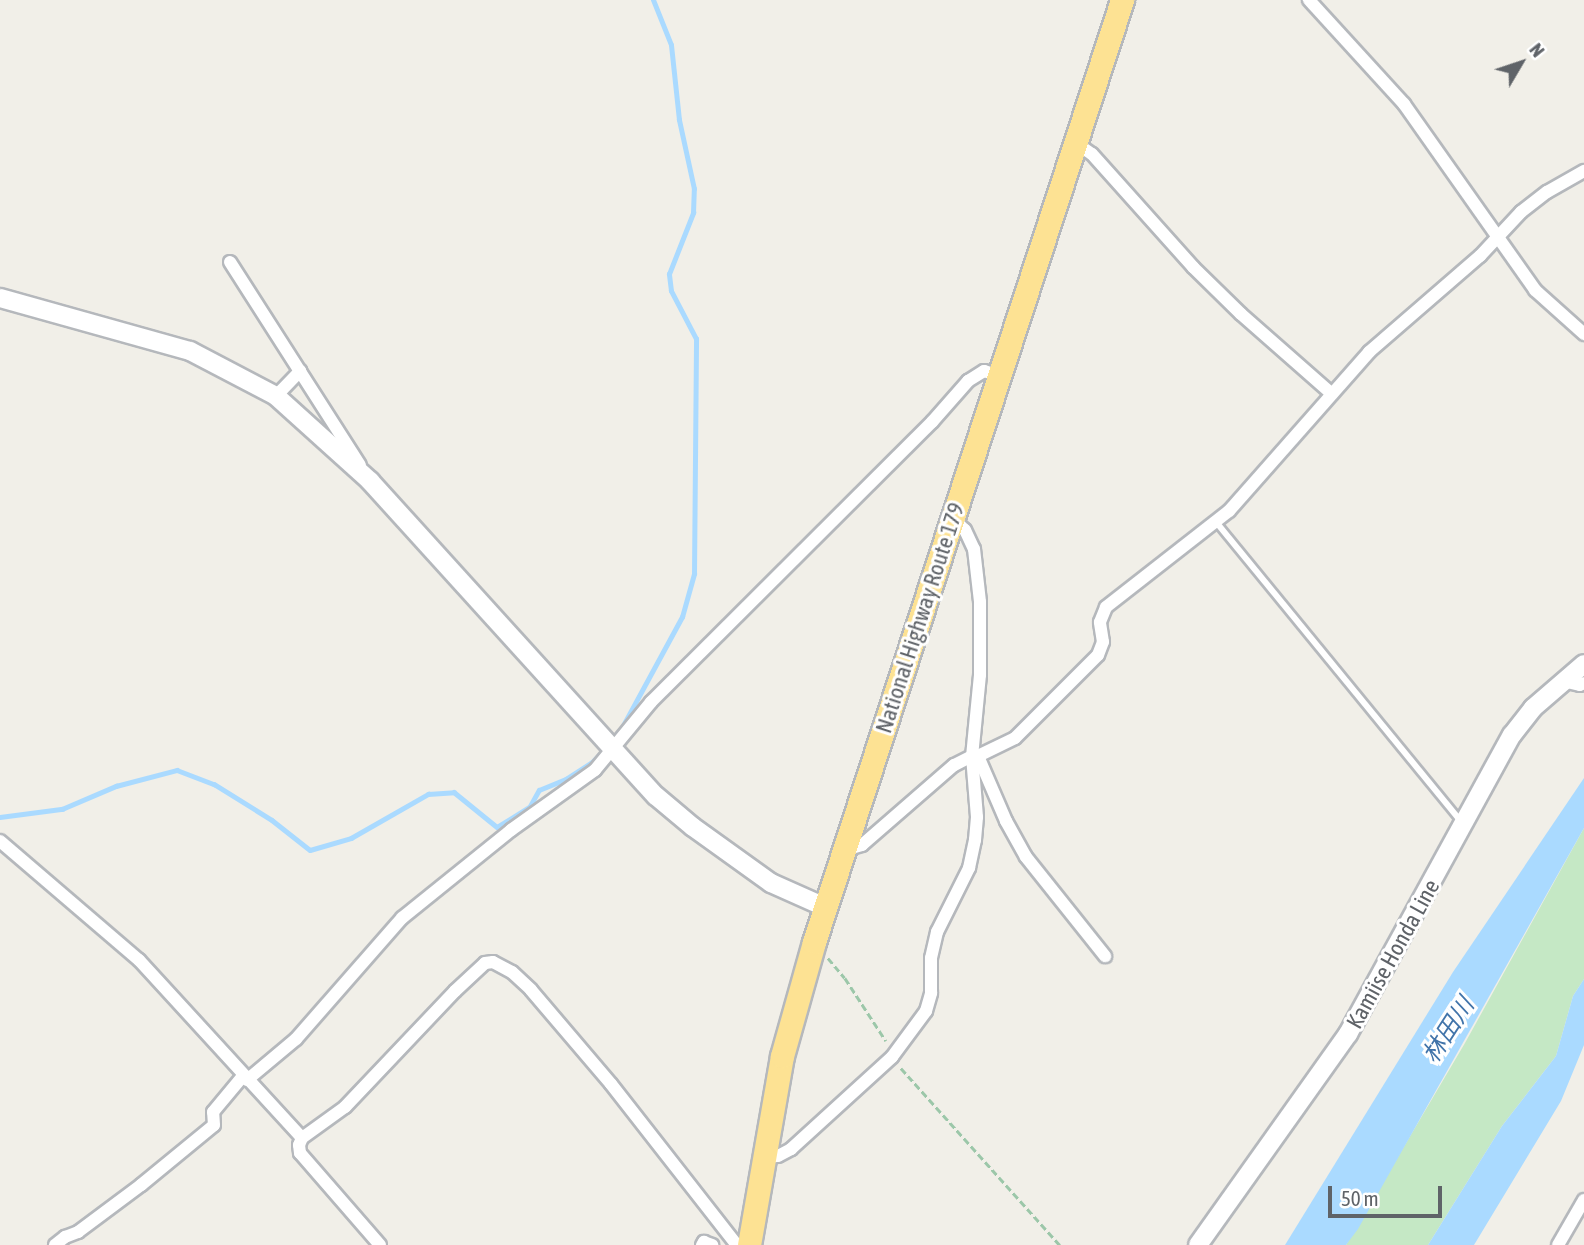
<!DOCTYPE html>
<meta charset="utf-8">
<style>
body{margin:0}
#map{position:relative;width:1584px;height:1245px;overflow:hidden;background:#f1efe8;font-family:"Asap Condensed","Noto Sans JP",sans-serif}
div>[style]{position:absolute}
.green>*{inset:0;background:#c5e8c5}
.water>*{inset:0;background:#aadaff}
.stream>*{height:4.5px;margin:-2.25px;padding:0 2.25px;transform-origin:2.25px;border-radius:2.25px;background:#aadaff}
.path>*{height:2.5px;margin-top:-1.25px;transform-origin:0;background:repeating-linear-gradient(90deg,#9cc7a9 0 7px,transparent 0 10.5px)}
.roads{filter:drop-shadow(2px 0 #b5b8bc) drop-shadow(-2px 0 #b5b8bc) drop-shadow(0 2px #b5b8bc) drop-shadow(0 -2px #b5b8bc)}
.lane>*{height:6px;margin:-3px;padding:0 3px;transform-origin:3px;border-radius:3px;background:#fff}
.street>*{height:12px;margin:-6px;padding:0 6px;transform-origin:6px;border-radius:6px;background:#fff}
.secondary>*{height:18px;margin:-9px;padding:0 9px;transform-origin:9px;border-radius:9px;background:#fff}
.highway>*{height:23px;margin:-11.5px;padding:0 11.5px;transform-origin:11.5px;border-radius:11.5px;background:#fde293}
span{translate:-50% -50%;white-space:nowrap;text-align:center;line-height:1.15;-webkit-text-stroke:6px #fff;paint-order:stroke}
.street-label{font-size:23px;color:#5f6368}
.water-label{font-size:24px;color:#4174aa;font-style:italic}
.north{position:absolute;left:1486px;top:28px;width:70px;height:70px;-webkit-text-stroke:5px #fff;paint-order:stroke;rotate:51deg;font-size:19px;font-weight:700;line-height:28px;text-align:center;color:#5f6368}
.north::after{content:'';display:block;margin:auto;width:24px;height:32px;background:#5f6368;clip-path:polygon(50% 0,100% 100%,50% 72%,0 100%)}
.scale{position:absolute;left:1328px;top:1186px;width:114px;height:32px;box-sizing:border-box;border:4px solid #5f6368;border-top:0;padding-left:9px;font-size:21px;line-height:24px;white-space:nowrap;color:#5f6368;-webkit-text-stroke:5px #fff;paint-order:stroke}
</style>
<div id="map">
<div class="green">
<div style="clip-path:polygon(1584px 828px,1584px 979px,1573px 996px,1556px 1056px,1502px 1126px,1428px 1245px,1346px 1245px,1465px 1043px)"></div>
</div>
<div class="water">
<div style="clip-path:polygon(1584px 778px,1584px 828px,1358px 1229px,1346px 1245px,1285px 1245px,1453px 972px)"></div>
<div style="clip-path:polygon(1584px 979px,1584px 1045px,1561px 1101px,1474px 1245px,1428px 1245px,1502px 1126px,1556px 1056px,1573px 996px)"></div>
</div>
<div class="stream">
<div style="left:620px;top:731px;width:130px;rotate:-61.5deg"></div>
<div style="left:682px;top:617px;width:45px;rotate:-74.4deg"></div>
<div style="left:694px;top:574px;width:235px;rotate:-89.5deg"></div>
<div style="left:696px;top:339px;width:54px;rotate:-117.5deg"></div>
<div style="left:671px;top:291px;width:17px;rotate:-97deg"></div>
<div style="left:669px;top:274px;width:66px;rotate:-68.5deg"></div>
<div style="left:693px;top:213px;width:24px;rotate:-88deg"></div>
<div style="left:694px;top:189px;width:71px;rotate:-102.3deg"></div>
<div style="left:679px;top:120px;width:75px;rotate:-96.1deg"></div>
<div style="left:671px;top:45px;width:48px;rotate:-111.8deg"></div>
<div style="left:0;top:817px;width:63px;rotate:-7.4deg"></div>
<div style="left:62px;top:809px;width:59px;rotate:-23.1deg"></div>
<div style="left:116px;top:786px;width:63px;rotate:-14.7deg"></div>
<div style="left:177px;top:770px;width:40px;rotate:21deg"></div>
<div style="left:214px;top:784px;width:68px;rotate:31.8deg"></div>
<div style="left:272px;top:820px;width:48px;rotate:38.3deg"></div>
<div style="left:310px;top:850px;width:43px;rotate:-16.3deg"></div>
<div style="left:351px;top:838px;width:89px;rotate:-29.7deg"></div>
<div style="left:428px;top:794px;width:26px;rotate:-4deg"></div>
<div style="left:454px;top:792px;width:55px;rotate:39.1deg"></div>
<div style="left:497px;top:827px;width:39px;rotate:-32deg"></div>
<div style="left:530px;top:806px;width:18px;rotate:-61deg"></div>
<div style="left:539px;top:790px;width:29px;rotate:-22deg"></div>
<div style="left:566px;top:779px;width:30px;rotate:-33deg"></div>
<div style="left:591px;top:763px;width:20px;rotate:-45deg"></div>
</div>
<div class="path">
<div style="left:828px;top:958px;width:26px;rotate:50deg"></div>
<div style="left:845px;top:978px;width:75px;rotate:56.9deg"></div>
<div style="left:901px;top:1068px;width:238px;rotate:48.1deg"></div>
</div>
<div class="roads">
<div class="lane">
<div style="left:1216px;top:522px;width:387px;rotate:50.7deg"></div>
</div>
<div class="street">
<div style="left:1309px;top:0;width:141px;rotate:47.6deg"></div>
<div style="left:1404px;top:104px;width:228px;rotate:54.8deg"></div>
<div style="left:1535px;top:290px;width:66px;rotate:41.9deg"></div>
<div style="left:1076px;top:143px;width:19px;rotate:35deg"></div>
<div style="left:1092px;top:154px;width:152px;rotate:48.2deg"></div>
<div style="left:1193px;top:267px;width:67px;rotate:44.4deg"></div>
<div style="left:1241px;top:314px;width:120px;rotate:41.3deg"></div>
<div style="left:230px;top:262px;width:241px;rotate:57.4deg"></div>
<div style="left:276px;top:396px;width:35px;rotate:-46deg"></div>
<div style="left:953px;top:519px;width:16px;rotate:43deg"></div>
<div style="left:965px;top:530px;width:21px;rotate:65deg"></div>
<div style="left:974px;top:549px;width:53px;rotate:83.5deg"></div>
<div style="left:980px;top:602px;width:73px;rotate:90deg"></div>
<div style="left:980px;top:675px;width:81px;rotate:95.6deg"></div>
<div style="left:972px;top:756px;width:6px"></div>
<div style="left:978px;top:756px;width:41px;rotate:-25.9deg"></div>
<div style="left:1015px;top:738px;width:117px;rotate:-45deg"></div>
<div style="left:1098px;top:655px;width:14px;rotate:-69deg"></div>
<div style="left:1103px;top:642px;width:20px;rotate:-99deg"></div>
<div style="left:1100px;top:622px;width:16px;rotate:-68deg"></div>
<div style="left:1106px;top:607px;width:156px;rotate:-38deg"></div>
<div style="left:1229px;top:511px;width:212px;rotate:-48.6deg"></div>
<div style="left:1369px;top:352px;width:147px;rotate:-40.9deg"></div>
<div style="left:1480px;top:256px;width:60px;rotate:-47deg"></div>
<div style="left:1521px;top:212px;width:33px;rotate:-38deg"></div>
<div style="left:1547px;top:192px;width:43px;rotate:-29.6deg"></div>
<div style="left:1563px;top:681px;width:17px;rotate:13deg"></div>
<div style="left:1580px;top:685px;width:4px;rotate:-27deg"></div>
<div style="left:978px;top:756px;width:71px;rotate:66.7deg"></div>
<div style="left:1006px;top:821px;width:41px;rotate:60.9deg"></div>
<div style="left:1026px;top:857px;width:127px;rotate:51.4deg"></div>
<div style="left:0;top:841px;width:183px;rotate:40.6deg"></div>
<div style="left:139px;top:960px;width:241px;rotate:47.5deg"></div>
<div style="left:247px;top:1080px;width:64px;rotate:-39.9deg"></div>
<div style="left:296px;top:1039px;width:161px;rotate:-48.8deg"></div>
<div style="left:402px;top:918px;width:140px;rotate:-38.9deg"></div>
<div style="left:511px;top:830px;width:103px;rotate:-35.5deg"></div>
<div style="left:595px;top:770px;width:88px;rotate:-50.5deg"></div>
<div style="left:651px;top:702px;width:397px;rotate:-44.9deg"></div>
<div style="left:932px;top:422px;width:55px;rotate:-48.7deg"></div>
<div style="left:968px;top:381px;width:19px;rotate:-32deg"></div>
<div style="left:984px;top:371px;width:17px;rotate:17deg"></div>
<div style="left:763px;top:1158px;width:15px;rotate:-8deg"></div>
<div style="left:778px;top:1156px;width:15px;rotate:-28deg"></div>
<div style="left:791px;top:1149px;width:137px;rotate:-42.3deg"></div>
<div style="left:892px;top:1057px;width:57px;rotate:-53.5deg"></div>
<div style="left:926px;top:1011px;width:19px;rotate:-74deg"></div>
<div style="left:931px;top:993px;width:35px;rotate:-90deg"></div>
<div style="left:931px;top:958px;width:27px;rotate:-77deg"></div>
<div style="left:937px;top:932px;width:72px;rotate:-63.4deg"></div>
<div style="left:969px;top:868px;width:29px;rotate:-78deg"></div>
<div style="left:975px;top:840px;width:23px;rotate:-85deg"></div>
<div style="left:977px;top:817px;width:61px;rotate:-94.7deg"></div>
<div style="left:972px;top:756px;width:20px;rotate:153deg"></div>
<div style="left:954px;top:765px;width:122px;rotate:139deg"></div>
<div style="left:862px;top:845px;width:19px;rotate:164deg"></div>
<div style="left:55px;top:1245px;width:13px;rotate:-39deg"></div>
<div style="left:65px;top:1237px;width:14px;rotate:-21deg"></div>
<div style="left:78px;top:1232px;width:79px;rotate:-36.7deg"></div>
<div style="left:141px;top:1185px;width:94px;rotate:-39.4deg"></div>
<div style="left:214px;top:1125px;width:13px;rotate:-94deg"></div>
<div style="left:213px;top:1112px;width:47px;rotate:-50.2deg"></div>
<div style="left:380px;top:1245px;width:122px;rotate:-131deg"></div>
<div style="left:300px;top:1153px;width:8px;rotate:-97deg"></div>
<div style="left:299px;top:1145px;width:8px;rotate:-67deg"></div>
<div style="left:302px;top:1138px;width:53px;rotate:-35.8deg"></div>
<div style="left:345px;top:1107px;width:160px;rotate:-46.5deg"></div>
<div style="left:455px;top:991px;width:41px;rotate:-43deg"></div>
<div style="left:485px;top:963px;width:8px;rotate:-7deg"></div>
<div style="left:493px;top:962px;width:21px;rotate:28deg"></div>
<div style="left:512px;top:972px;width:26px;rotate:43deg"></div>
<div style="left:531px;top:990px;width:123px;rotate:49.6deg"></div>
<div style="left:611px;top:1084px;width:204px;rotate:52deg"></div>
<div style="left:702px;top:1245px;width:4px;rotate:-56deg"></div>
<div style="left:704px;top:1242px;width:9px;rotate:21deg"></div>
<div style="left:1558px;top:1245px;width:52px;rotate:-60deg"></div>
</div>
<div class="secondary">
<div style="left:0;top:298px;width:197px;rotate:15.6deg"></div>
<div style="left:190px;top:351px;width:97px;rotate:27.6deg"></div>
<div style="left:276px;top:396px;width:127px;rotate:42.1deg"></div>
<div style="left:370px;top:481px;width:425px;rotate:47.8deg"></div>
<div style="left:656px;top:796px;width:48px;rotate:40deg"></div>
<div style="left:693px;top:827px;width:96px;rotate:35.7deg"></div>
<div style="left:771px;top:883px;width:59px;rotate:24deg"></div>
<div style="left:1198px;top:1245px;width:259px;rotate:-54.6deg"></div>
<div style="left:1348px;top:1034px;width:341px;rotate:-61.3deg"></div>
<div style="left:1512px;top:735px;width:34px;rotate:-52deg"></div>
<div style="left:1533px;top:708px;width:67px;rotate:-40.8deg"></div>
</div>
<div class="highway">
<div style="left:749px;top:1245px;width:192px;rotate:-80.1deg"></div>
<div style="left:782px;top:1056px;width:118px;rotate:-74.3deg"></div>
<div style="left:814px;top:942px;width:991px;rotate:-71.89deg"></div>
</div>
</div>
<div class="street-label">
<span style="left:920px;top:618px;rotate:-72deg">National Highway Route 179</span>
<span style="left:1393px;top:954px;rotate:-61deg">Kamiise Honda Line</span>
</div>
<div class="water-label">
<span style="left:1448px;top:1030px;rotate:-57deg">林田川</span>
</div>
<div class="north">N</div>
<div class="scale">50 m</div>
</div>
